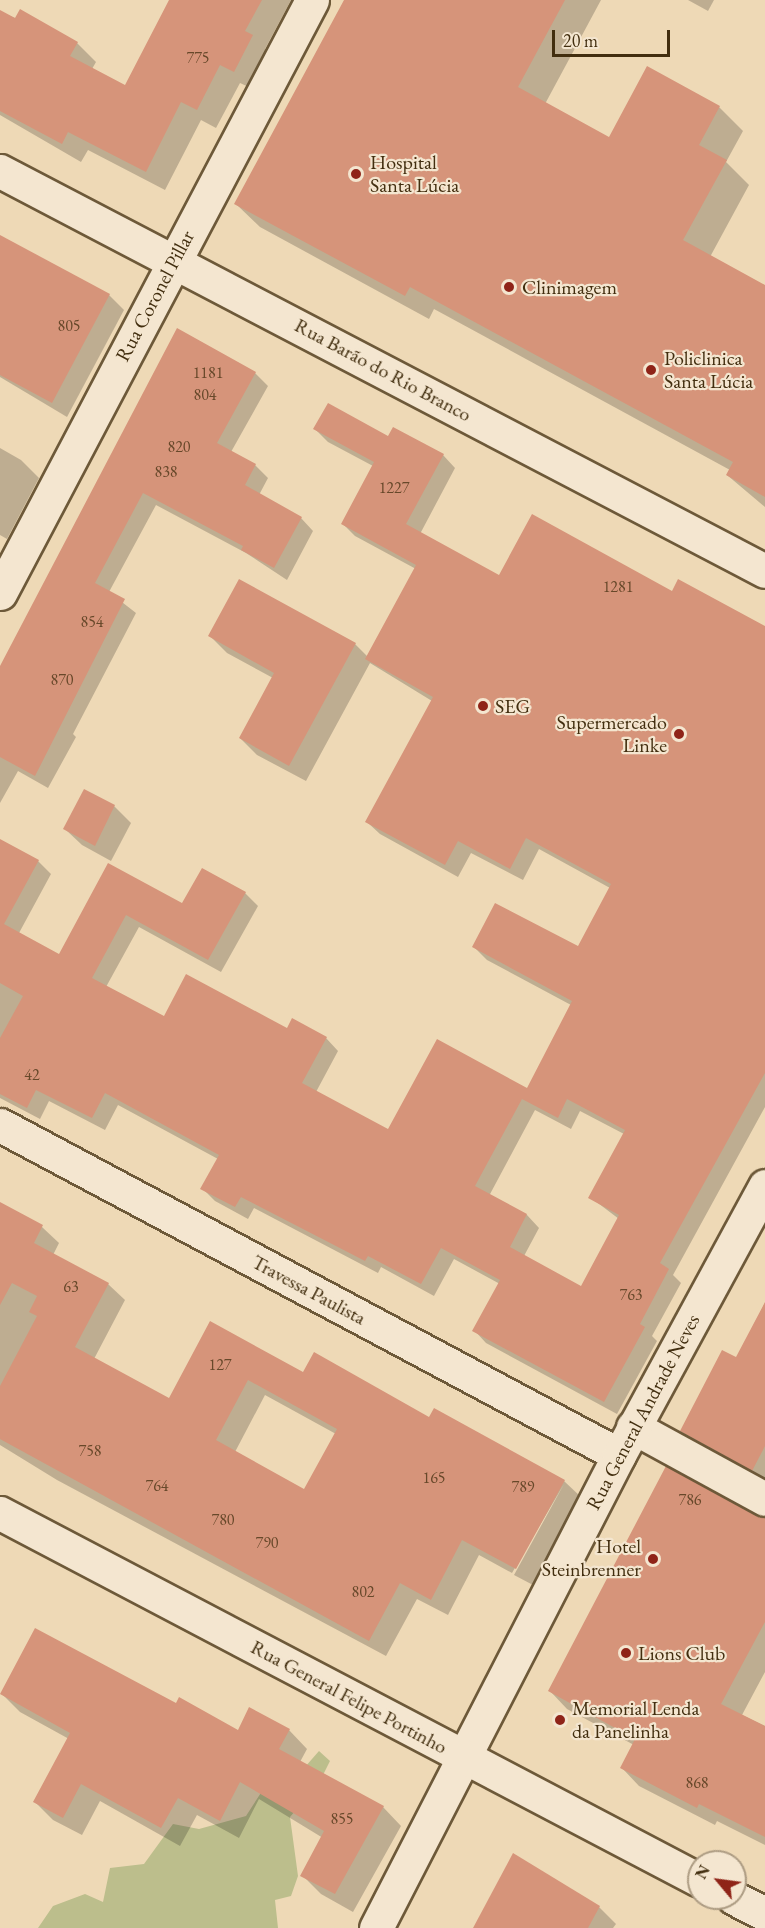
<!DOCTYPE html>
<meta charset="utf-8">
<style>
body{margin:0}
#map{position:relative;width:765px;height:1928px;overflow:hidden;background:#eed9b6;font-family:"EB Garamond",serif}
div>[style]{position:absolute}
.green>*{inset:0;background:#bcbe8c}
.shadow>*{inset:0;background:#0003}
.building>*{inset:0;background:#d6947a}
.roads{filter:drop-shadow(2px 0 #6d5939) drop-shadow(-2px 0 #6d5939) drop-shadow(0 2px #6d5939) drop-shadow(0 -2px #6d5939)}
.minor>*{height:33px;margin:-16.5px;padding:0 16.5px;transform-origin:16.5px;border-radius:16.5px;background:#f4e6d0}
.tertiary>*{height:33px;margin:-16.5px;padding:0 16.5px;transform-origin:16.5px;border-radius:16.5px;background:#f4e6d0}
.secondary>*{height:33px;margin:-16.5px;padding:0 16.5px;transform-origin:16.5px;border-radius:16.5px;background:#f4e6d0}
.dots>*{width:16px;height:16px;translate:-50% -50%;box-sizing:border-box;border:3px solid #f4e6d0;border-radius:50%}
span{translate:-50% -50%;white-space:nowrap;text-align:center;line-height:1.15;-webkit-text-stroke:4.5px #f4e6d0;paint-order:stroke}
.number-label{font-size:16px;color:#67482a}
.number-label span{-webkit-text-stroke-width:0}
.poi-label{font-size:20px;color:#422e0f}
.left{translate:0 -50%;text-align:left}
.right{translate:-100% -50%;text-align:right}
.street-label{font-size:20px;color:#422e0f}
.north{position:absolute;left:687px;top:1850px;width:60px;height:60px;box-sizing:border-box;background:#f4e6d0;border:2px solid #ad9c83;border-radius:50%;rotate:299deg;font-size:16px;font-weight:700;line-height:24px;text-align:center;color:#422e0f}
.north::after{content:'';display:block;margin:auto;width:21px;height:27px;background:#8f2418;clip-path:polygon(50% 0,100% 100%,50% 72%,0 100%)}
.scale{position:absolute;left:552px;top:30px;width:118px;height:27px;box-sizing:border-box;border:3px solid #422e0f;border-top:0;padding-left:8px;font-size:18px;line-height:21px;white-space:nowrap;color:#422e0f;-webkit-text-stroke:4px #f4e6d0;paint-order:stroke}
</style>
<div id="map">
<div class="green">
<div style="clip-path:polygon(319px 1751px,330px 1761px,319px 1783px,290px 1817px,298px 1876px,291px 1896px,275px 1900px,278px 1928px,38px 1928px,53px 1906px,85px 1894px,103px 1902px,110px 1868px,144px 1864px,173px 1824px,199px 1829px,246px 1816px,266px 1785px,305px 1767px)"></div>
</div>
<div class="shadow">
<div style="clip-path:polygon(170px 0,291px 0,265px 49px,271px 55px,253px 89px,240px 83px,216px 128px,201px 120px,165px 190px,88px 150px,81px 162px,0 115px,0 12px,77px 43px,96px 62px,92px 69px,126px 87px)"></div>
<div style="clip-path:polygon(346px 0,601px 0,545px 104px,609px 139px,648px 68px,719px 107px,743px 131px,726px 162px,749px 185px,710px 257px,765px 287px,765px 507px,727px 475px,730px 470px,434px 309px,429px 319px,260px 227px,236px 204px)"></div>
<div style="clip-path:polygon(688px 0,714px 0,708px 11px)"></div>
<div style="clip-path:polygon(0 236px,109px 295px,124px 310px,67px 417px,0 377px)"></div>
<div style="clip-path:polygon(178px 330px,255px 373px,268px 386px,231px 452px,255px 465px,268px 478px,259px 495px,301px 518px,313px 531px,287px 580px,246px 553px,156px 505px,109px 592px,136px 613px,73px 734px,76px 737px,48px 788px,18px 771px,0 803px,0 669px)"></div>
<div style="clip-path:polygon(evenodd,315px 429px,389px 438px,443px 455px,455px 468px,420px 534px,499px 577px,672px 593px,765px 628px,765px 1107px,673px 1275px,681px 1283px,652px 1336px,657px 1341px,617px 1414px,486px 1343px,474px 1330px,500px 1284px,454px 1259px,434px 1296px,381px 1267px,378px 1273px,254px 1208px,248px 1219px,215px 1201px,202px 1188px,218px 1159px,118px 1105px,105px 1130px,49px 1101px,40px 1119px,0 1098px,0 840px,38px 861px,51px 874px,19px 933px,59px 956px,109px 865px,183px 905px,245px 893px,258px 906px,221px 972px,139px 927px,106px 987px,165px 1018px,287px 1030px,326px 1038px,338px 1051px,316px 1092px,389px 1131px,528px 1090px,571px 1005px,487px 960px,474px 947px,578px 948px,610px 888px,539px 849px,523px 880px,471px 853px,458px 877px,380px 834px,367px 822px,432px 701px,370px 663px,306px 781px,257px 755px,240px 738px,273px 678px,227px 653px,210px 636px,355px 644px,368px 657px,416px 569px,355px 536px,343px 524px,373px 466px,328px 442px,315px 429px,535px 1110px,571px 1129px,580px 1111px,624px 1134px,590px 1197px,619px 1219px,582px 1288px,524px 1256px,539px 1228px,527px 1215px,489px 1196px,535px 1110px)"></div>
<div style="clip-path:polygon(0 448px,21px 460px,39px 478px,7px 539px,0 535px)"></div>
<div style="clip-path:polygon(85px 791px,114px 806px,131px 823px,111px 861px,82px 845px,65px 829px)"></div>
<div style="clip-path:polygon(evenodd,0 1204px,42px 1227px,59px 1243px,53px 1255px,108px 1284px,125px 1300px,94px 1359px,169px 1400px,211px 1323px,304px 1374px,430px 1419px,564px 1481px,581px 1497px,533px 1585px,514px 1575px,564px 1484px,512px 1573px,479px 1555px,448px 1615px,417px 1599px,386px 1656px,57px 1480px,0 1445px,0 1204px,265px 1395px,336px 1434px,305px 1491px,235px 1452px,265px 1395px)"></div>
<div style="clip-path:polygon(765px 1303px,765px 1484px,698px 1447px,681px 1431px,736px 1359px)"></div>
<div style="clip-path:polygon(756px 1517px,765px 1518px,765px 1672px,742px 1715px,765px 1726px,765px 1845px,717px 1821px,715px 1825px,639px 1786px,622px 1768px,634px 1745px,567px 1709px,550px 1691px)"></div>
<div style="clip-path:polygon(1px 1693px,177px 1705px,238px 1732px,289px 1730px,307px 1749px,300px 1762px,383px 1807px,401px 1826px,353px 1912px,321px 1894px,302px 1875px,323px 1838px,259px 1799px,239px 1838px,197px 1815px,180px 1846px,100px 1801px,82px 1835px,53px 1820px,34px 1801px,69px 1739px,20px 1712px)"></div>
<div style="clip-path:polygon(599px 1907px,616px 1924px,613px 1928px,474px 1928px)"></div>
</div>
<div class="building">
<div style="clip-path:polygon(169px 0,262px 0,245px 31px,253px 35px,234px 72px,220px 65px,197px 110px,181px 102px,146px 172px,68px 132px,62px 144px,0 111px,0 10px,15px 18px,20px 9px,78px 42px,70px 56px,125px 85px)"></div>
<div style="clip-path:polygon(344px 0,565px 0,518px 87px,609px 137px,647px 66px,720px 106px,699px 145px,727px 160px,683px 240px,765px 285px,765px 497px,726px 475px,733px 462px,410px 287px,405px 296px,234px 204px)"></div>
<div style="clip-path:polygon(0 235px,110px 294px,52px 403px,0 375px)"></div>
<div style="clip-path:polygon(177px 328px,256px 372px,217px 443px,256px 464px,245px 485px,302px 517px,274px 568px,241px 550px,243px 546px,143px 493px,95px 583px,125px 599px,35px 776px,0 757px,0 666px)"></div>
<div style="clip-path:polygon(evenodd,328px 403px,388px 436px,393px 427px,444px 454px,406px 524px,499px 575px,532px 514px,672px 591px,678px 579px,765px 626px,765px 1073px,660px 1263px,669px 1269px,640px 1324px,645px 1327px,604px 1402px,472px 1331px,500px 1280px,441px 1248px,421px 1284px,368px 1256px,365px 1261px,241px 1197px,235px 1207px,200px 1189px,219px 1155px,105px 1093px,92px 1118px,36px 1090px,27px 1108px,0 1094px,0 1038px,23px 996px,0 983px,0 839px,39px 860px,4px 924px,59px 954px,108px 863px,182px 903px,202px 868px,246px 892px,208px 960px,126px 915px,92px 978px,164px 1016px,186px 974px,287px 1028px,292px 1018px,327px 1037px,302px 1083px,388px 1129px,437px 1039px,527px 1088px,572px 1001px,472px 947px,495px 903px,578px 946px,611px 884px,526px 838px,510px 869px,458px 841px,445px 865px,365px 822px,433px 697px,365px 659px,416px 565px,341px 524px,374px 462px,313px 429px,328px 403px,522px 1099px,558px 1118px,567px 1099px,625px 1130px,588px 1198px,619px 1215px,581px 1286px,510px 1247px,527px 1214px,475px 1186px,522px 1099px)"></div>
<div style="clip-path:polygon(239px 579px,356px 643px,289px 766px,239px 738px,274px 673px,208px 636px)"></div>
<div style="clip-path:polygon(84px 789px,115px 805px,95px 846px,63px 829px)"></div>
<div style="clip-path:polygon(evenodd,0 1202px,43px 1225px,34px 1243px,109px 1283px,75px 1347px,169px 1398px,210px 1321px,303px 1372px,314px 1352px,429px 1417px,434px 1408px,565px 1480px,516px 1569px,462px 1540px,431px 1600px,400px 1583px,369px 1641px,0 1439px,0 1386px,37px 1316px,29px 1312px,37px 1296px,12px 1283px,0 1305px,0 1202px,248px 1380px,337px 1429px,304px 1489px,216px 1440px,248px 1380px)"></div>
<div style="clip-path:polygon(765px 1302px,765px 1446px,752px 1471px,680px 1431px,722px 1350px,736px 1357px)"></div>
<div style="clip-path:polygon(666px 1466px,765px 1518px,765px 1622px,721px 1704px,765px 1726px,765px 1837px,699px 1804px,697px 1808px,620px 1768px,635px 1739px,548px 1691px)"></div>
<div style="clip-path:polygon(35px 1628px,176px 1703px,179px 1697px,238px 1730px,249px 1707px,290px 1729px,279px 1749px,384px 1806px,335px 1894px,300px 1876px,324px 1831px,240px 1782px,220px 1821px,178px 1798px,161px 1828px,81px 1784px,63px 1818px,33px 1802px,70px 1733px,0 1694px)"></div>
<div style="clip-path:polygon(513px 1853px,600px 1906px,588px 1928px,473px 1928px)"></div>
</div>
<div class="roads">
<div class="minor">
<div style="left:0;top:1125px;width:701px;rotate:28.06deg"></div>
<div style="left:633px;top:1427px;width:150px;rotate:28.6deg"></div>
<div style="left:376px;top:1928px;width:532px;rotate:-62.81deg"></div>
<div style="left:619px;top:1455px;width:306px;rotate:-61.5deg"></div>
</div>
<div class="tertiary">
<div style="left:0;top:593px;width:670px;rotate:-62.25deg"></div>
<div style="left:0;top:1513px;width:789px;rotate:27.7deg"></div>
<div style="left:734px;top:1898px;width:35px;rotate:27deg"></div>
</div>
<div class="secondary">
<div style="left:0;top:171px;width:863px;rotate:27.6deg"></div>
</div>
</div>
<div class="dots">
<div style="left:356px;top:174px;background:#8f2418"></div>
<div style="left:509px;top:287px;background:#8f2418"></div>
<div style="left:651px;top:370px;background:#8f2418"></div>
<div style="left:483px;top:706px;background:#8f2418"></div>
<div style="left:679px;top:734px;background:#8f2418"></div>
<div style="left:653px;top:1559px;background:#8f2418"></div>
<div style="left:626px;top:1653px;background:#8f2418"></div>
<div style="left:560px;top:1720px;background:#8f2418"></div>
</div>
<div class="number-label">
<span style="left:198px;top:58px">775</span>
<span style="left:69px;top:326px">805</span>
<span style="left:208px;top:373px">1181</span>
<span style="left:205px;top:395px">804</span>
<span style="left:179px;top:447px">820</span>
<span style="left:166px;top:472px">838</span>
<span style="left:394px;top:488px">1227</span>
<span style="left:618px;top:587px">1281</span>
<span style="left:92px;top:622px">854</span>
<span style="left:62px;top:680px">870</span>
<span style="left:32px;top:1075px">42</span>
<span style="left:71px;top:1287px">63</span>
<span style="left:631px;top:1295px">763</span>
<span style="left:220px;top:1365px">127</span>
<span style="left:90px;top:1451px">758</span>
<span style="left:434px;top:1478px">165</span>
<span style="left:157px;top:1486px">764</span>
<span style="left:523px;top:1487px">789</span>
<span style="left:690px;top:1500px">786</span>
<span style="left:223px;top:1520px">780</span>
<span style="left:267px;top:1543px">790</span>
<span style="left:363px;top:1592px">802</span>
<span style="left:697px;top:1783px">868</span>
<span style="left:342px;top:1819px">855</span>
</div>
<div class="poi-label">
<span class="left" style="left:370px;top:174px">Hospital<br>Santa Lúcia</span>
<span class="left" style="left:522px;top:287px">Clinimagem</span>
<span class="left" style="left:664px;top:370px">Policlinica<br>Santa Lúcia</span>
<span class="left" style="left:495px;top:706px">SEG</span>
<span class="right" style="left:667px;top:734px">Supermercado<br>Linke</span>
<span class="right" style="left:641px;top:1558px">Hotel<br>Steinbrenner</span>
<span class="left" style="left:638px;top:1653px">Lions Club</span>
<span class="left" style="left:572px;top:1720px">Memorial Lenda<br>da Panelinha</span>
</div>
<div class="street-label">
<span style="left:155px;top:296px;rotate:-62deg">Rua Coronel Pillar</span>
<span style="left:383px;top:370px;rotate:28deg">Rua Barão do Rio Branco</span>
<span style="left:309px;top:1290px;rotate:28deg">Travessa Paulista</span>
<span style="left:643px;top:1412px;rotate:-62deg">Rua General Andrade Neves</span>
<span style="left:349px;top:1697px;rotate:28deg">Rua General Felipe Portinho</span>
</div>
<div class="north">N</div>
<div class="scale">20 m</div>
</div>
